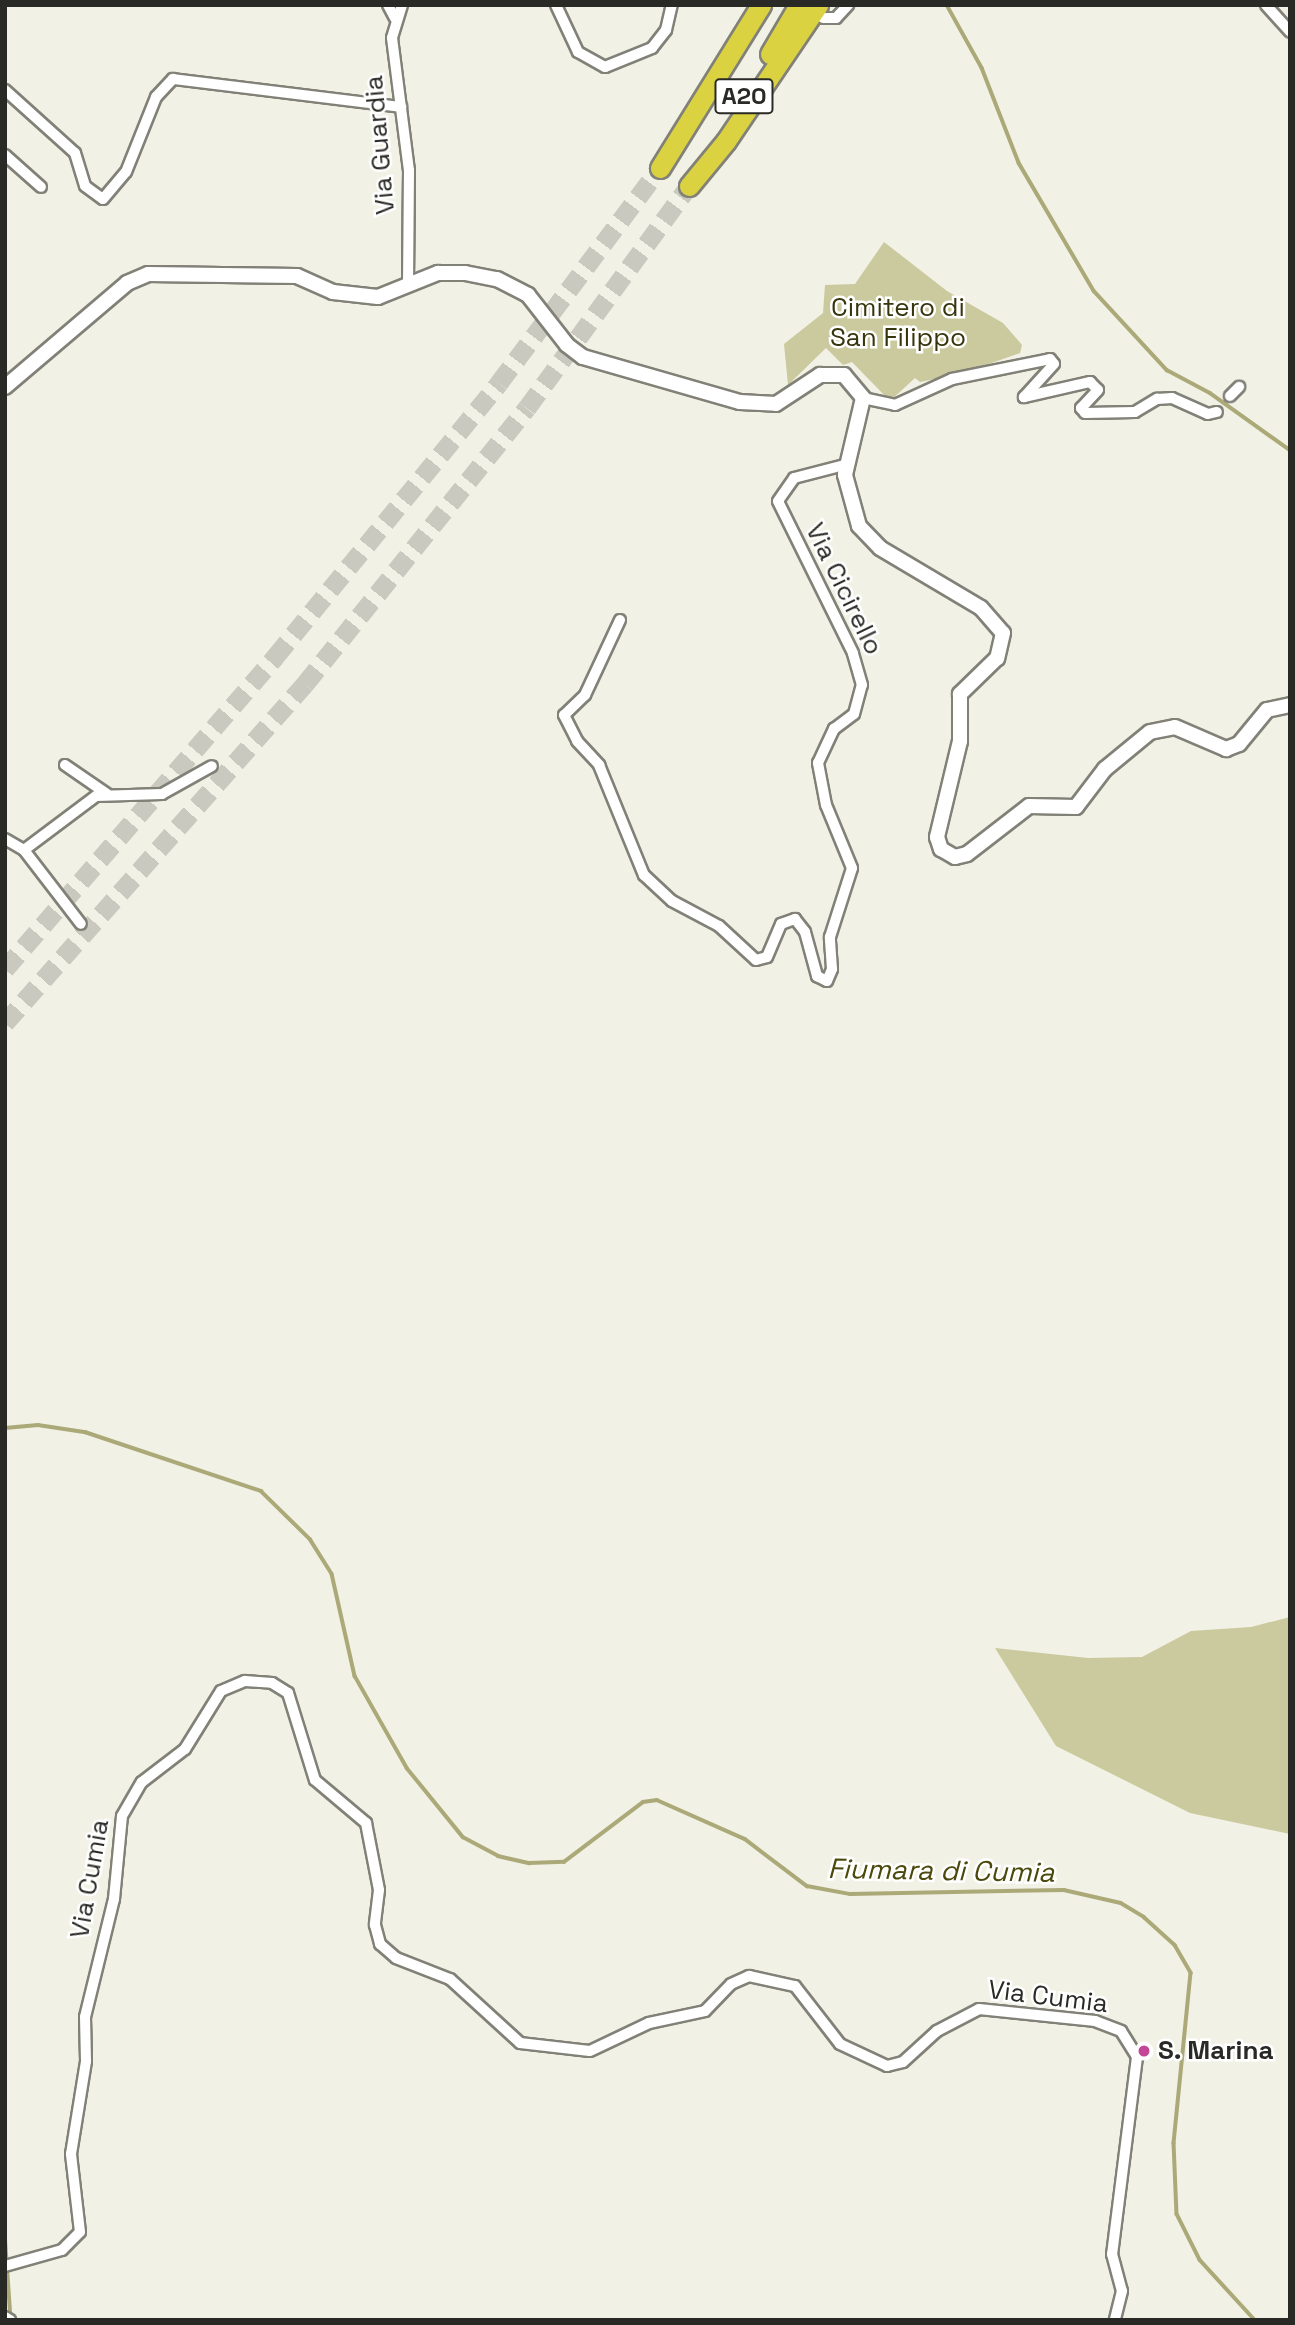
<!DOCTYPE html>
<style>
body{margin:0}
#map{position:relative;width:1295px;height:2325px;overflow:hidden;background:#f1f1e5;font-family:"Space Grotesk",sans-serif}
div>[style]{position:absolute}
.green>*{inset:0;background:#cbc99e}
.stream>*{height:3.5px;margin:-1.75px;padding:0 1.75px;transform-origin:1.75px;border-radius:1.75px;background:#aba978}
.motorway-tunnel>*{height:19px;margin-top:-9.5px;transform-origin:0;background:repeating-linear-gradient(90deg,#c9c9bf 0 19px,transparent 0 29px)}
.roads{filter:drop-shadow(2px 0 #828178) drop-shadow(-2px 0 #828178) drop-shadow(0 2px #828178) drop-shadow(0 -2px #828178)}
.minor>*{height:10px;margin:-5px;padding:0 5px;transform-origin:5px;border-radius:5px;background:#fff}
.tertiary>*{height:14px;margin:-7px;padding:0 7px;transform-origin:7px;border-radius:7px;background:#fff}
.motorway>*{height:19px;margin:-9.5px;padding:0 9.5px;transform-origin:9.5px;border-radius:9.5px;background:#dbd242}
.dots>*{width:19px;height:19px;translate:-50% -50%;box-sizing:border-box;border:4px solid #fff;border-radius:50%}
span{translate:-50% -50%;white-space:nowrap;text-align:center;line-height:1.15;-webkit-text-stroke:5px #fff;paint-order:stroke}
.shield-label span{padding:2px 5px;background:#fff;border:2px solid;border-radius:5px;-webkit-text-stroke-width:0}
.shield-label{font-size:24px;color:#292925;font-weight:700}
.street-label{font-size:26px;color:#292925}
.park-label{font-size:26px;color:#37350c}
.poi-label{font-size:26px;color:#292925;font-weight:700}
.left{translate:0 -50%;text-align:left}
.water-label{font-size:28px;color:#4c490c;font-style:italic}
.frame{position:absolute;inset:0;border:7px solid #292925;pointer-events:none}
</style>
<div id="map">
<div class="green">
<div style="clip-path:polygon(884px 242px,947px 291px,1003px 323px,1022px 345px,1020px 353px,963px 373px,920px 382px,915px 378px,890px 401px,852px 362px,843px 365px,826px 348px,788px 385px,784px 344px,823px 313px,825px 285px,855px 284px)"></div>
<div style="clip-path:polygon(1290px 1617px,1290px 1834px,1190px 1813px,1056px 1746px,995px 1648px,1088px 1658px,1142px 1657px,1191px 1631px,1251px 1627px)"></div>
</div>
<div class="stream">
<div style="left:947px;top:5px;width:72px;rotate:60.9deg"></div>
<div style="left:982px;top:68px;width:102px;rotate:68.7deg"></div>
<div style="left:1019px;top:163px;width:148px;rotate:59.6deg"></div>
<div style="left:1094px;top:291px;width:108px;rotate:47.3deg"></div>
<div style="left:1167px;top:370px;width:49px;rotate:28.1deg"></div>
<div style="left:1210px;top:393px;width:98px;rotate:35.5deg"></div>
<div style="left:5px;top:1428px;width:33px;rotate:-5deg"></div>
<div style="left:38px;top:1425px;width:48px;rotate:8.5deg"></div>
<div style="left:85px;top:1432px;width:186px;rotate:18.5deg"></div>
<div style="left:261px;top:1491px;width:69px;rotate:44.4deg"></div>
<div style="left:310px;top:1539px;width:41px;rotate:57.8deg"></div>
<div style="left:332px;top:1574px;width:105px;rotate:77.3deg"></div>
<div style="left:355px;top:1676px;width:106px;rotate:60.5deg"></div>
<div style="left:407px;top:1768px;width:89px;rotate:50.9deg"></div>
<div style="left:463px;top:1837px;width:40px;rotate:28deg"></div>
<div style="left:498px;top:1856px;width:32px;rotate:13deg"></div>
<div style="left:529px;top:1863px;width:35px;rotate:-2deg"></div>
<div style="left:564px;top:1862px;width:99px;rotate:-37.2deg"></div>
<div style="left:643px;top:1802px;width:14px;rotate:-8deg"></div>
<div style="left:657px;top:1800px;width:96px;rotate:23.9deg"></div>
<div style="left:745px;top:1839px;width:78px;rotate:37.2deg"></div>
<div style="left:807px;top:1886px;width:44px;rotate:10.5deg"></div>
<div style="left:850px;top:1894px;width:214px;rotate:-1.1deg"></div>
<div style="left:1064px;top:1890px;width:58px;rotate:12.8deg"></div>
<div style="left:1121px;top:1903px;width:27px;rotate:31deg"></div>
<div style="left:1144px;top:1917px;width:42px;rotate:42.1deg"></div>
<div style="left:1175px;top:1945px;width:32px;rotate:60deg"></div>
<div style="left:1191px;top:1973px;width:171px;rotate:95.7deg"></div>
<div style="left:1174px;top:2143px;width:71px;rotate:87.6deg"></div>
<div style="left:1177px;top:2214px;width:51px;rotate:63.4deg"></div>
<div style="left:1200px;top:2260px;width:81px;rotate:47.5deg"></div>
<div style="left:5px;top:2233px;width:85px;rotate:86deg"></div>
</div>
<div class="motorway-tunnel">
<div style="left:5px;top:969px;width:413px;rotate:-49.1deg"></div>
<div style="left:275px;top:657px;width:354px;rotate:-50.7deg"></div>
<div style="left:499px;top:383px;width:269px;rotate:-53.2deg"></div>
<div style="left:5px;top:1023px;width:453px;rotate:-48.5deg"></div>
<div style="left:305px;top:684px;width:354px;rotate:-51.2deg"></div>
<div style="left:527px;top:408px;width:275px;rotate:-53.9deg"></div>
</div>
<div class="roads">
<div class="minor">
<div style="left:388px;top:5px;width:15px;rotate:62deg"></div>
<div style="left:402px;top:5px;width:34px;rotate:107deg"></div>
<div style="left:392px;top:38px;width:133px;rotate:82.7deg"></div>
<div style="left:409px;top:170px;width:114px;rotate:90.5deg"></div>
<div style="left:556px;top:5px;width:52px;rotate:64.9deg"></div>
<div style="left:578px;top:52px;width:31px;rotate:29deg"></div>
<div style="left:605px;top:67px;width:51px;rotate:-22deg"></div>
<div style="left:652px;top:48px;width:23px;rotate:-52deg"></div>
<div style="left:666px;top:30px;width:26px;rotate:-77deg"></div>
<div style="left:1266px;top:5px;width:36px;rotate:48deg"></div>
<div style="left:823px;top:18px;width:13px"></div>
<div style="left:836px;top:18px;width:18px;rotate:-47deg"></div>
<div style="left:5px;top:90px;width:94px;rotate:42deg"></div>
<div style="left:75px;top:153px;width:34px;rotate:73deg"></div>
<div style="left:85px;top:186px;width:22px;rotate:36deg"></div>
<div style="left:103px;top:199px;width:35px;rotate:-50deg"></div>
<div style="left:126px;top:172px;width:81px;rotate:-68.2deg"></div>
<div style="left:156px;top:97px;width:25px;rotate:-47deg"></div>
<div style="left:173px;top:79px;width:230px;rotate:7deg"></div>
<div style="left:5px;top:155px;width:48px;rotate:41.6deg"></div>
<div style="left:1230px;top:396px;width:13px;rotate:-45deg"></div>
<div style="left:863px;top:398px;width:33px;rotate:12deg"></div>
<div style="left:895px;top:405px;width:63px;rotate:-24.5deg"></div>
<div style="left:952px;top:379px;width:100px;rotate:-11.5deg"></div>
<div style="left:1050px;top:359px;width:6px;rotate:51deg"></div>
<div style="left:1054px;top:364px;width:45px;rotate:132.3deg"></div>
<div style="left:1024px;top:397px;width:68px;rotate:-12.8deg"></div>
<div style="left:1090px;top:382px;width:11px;rotate:45deg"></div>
<div style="left:1098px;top:390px;width:25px;rotate:133deg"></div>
<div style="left:1081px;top:408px;width:6px;rotate:51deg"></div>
<div style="left:1085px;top:413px;width:50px;rotate:-1.1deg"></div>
<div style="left:1135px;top:412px;width:26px;rotate:-31deg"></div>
<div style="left:1157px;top:399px;width:15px;rotate:-4deg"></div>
<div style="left:1172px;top:398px;width:39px;rotate:24deg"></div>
<div style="left:1208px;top:414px;width:9px;rotate:-13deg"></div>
<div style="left:620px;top:620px;width:83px;rotate:115deg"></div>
<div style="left:585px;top:695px;width:29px;rotate:136deg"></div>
<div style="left:564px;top:715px;width:29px;rotate:63deg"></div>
<div style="left:577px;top:741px;width:33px;rotate:47deg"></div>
<div style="left:599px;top:765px;width:119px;rotate:67.8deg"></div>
<div style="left:644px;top:875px;width:38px;rotate:43deg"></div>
<div style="left:672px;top:901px;width:53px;rotate:28deg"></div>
<div style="left:719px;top:926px;width:50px;rotate:42.6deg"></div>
<div style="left:756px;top:960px;width:11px;rotate:-15deg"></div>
<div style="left:767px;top:957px;width:36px;rotate:-67deg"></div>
<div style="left:781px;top:924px;width:15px;rotate:-20deg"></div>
<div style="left:795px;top:919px;width:16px;rotate:52deg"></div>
<div style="left:805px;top:932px;width:46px;rotate:74.7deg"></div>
<div style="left:817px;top:976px;width:11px;rotate:27deg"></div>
<div style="left:827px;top:981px;width:13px;rotate:-67deg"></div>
<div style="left:832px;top:969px;width:32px;rotate:-94deg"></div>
<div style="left:830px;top:937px;width:72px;rotate:-72.3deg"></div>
<div style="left:852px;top:868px;width:68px;rotate:-112.4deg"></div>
<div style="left:826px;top:805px;width:43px;rotate:-100.8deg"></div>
<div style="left:818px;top:763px;width:38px;rotate:-65deg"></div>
<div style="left:834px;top:729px;width:25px;rotate:-37deg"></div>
<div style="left:854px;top:714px;width:30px;rotate:-75deg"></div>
<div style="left:862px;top:685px;width:33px;rotate:-106deg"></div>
<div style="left:853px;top:653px;width:169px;rotate:-116.3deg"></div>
<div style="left:778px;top:501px;width:28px;rotate:-55deg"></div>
<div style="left:794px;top:478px;width:56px;rotate:-14.5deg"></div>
<div style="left:65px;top:765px;width:51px;rotate:34.6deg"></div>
<div style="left:5px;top:839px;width:22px;rotate:30deg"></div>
<div style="left:24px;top:850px;width:93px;rotate:52.4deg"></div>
<div style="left:24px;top:850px;width:90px;rotate:-36.9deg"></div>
<div style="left:96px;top:796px;width:66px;rotate:-1.7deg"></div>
<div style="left:162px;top:794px;width:57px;rotate:-29.2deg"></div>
<div style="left:5px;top:2266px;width:59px;rotate:-15.7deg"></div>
<div style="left:62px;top:2250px;width:25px;rotate:-45deg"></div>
<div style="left:80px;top:2232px;width:79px;rotate:-96.6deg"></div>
<div style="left:71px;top:2154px;width:94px;rotate:-80.8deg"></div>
<div style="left:86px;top:2061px;width:44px;rotate:-91.3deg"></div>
<div style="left:85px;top:2017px;width:122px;rotate:-76.2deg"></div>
<div style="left:114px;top:1899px;width:83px;rotate:-84.5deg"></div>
<div style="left:122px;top:1816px;width:39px;rotate:-60deg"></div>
<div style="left:142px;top:1782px;width:54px;rotate:-37.5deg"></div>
<div style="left:185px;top:1749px;width:68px;rotate:-58.2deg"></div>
<div style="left:221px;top:1691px;width:26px;rotate:-23deg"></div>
<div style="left:245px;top:1681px;width:27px;rotate:4deg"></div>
<div style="left:272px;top:1683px;width:19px;rotate:32deg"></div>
<div style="left:288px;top:1693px;width:91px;rotate:72.8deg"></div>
<div style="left:315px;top:1780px;width:67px;rotate:40.1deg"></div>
<div style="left:366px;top:1823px;width:68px;rotate:79deg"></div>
<div style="left:379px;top:1890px;width:35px;rotate:97deg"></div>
<div style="left:375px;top:1925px;width:20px;rotate:75deg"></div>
<div style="left:380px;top:1944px;width:21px;rotate:41deg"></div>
<div style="left:396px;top:1958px;width:58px;rotate:21.3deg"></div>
<div style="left:450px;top:1979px;width:95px;rotate:42.4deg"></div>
<div style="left:520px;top:2043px;width:70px;rotate:6.5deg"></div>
<div style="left:590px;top:2051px;width:65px;rotate:-25.4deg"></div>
<div style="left:649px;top:2023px;width:57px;rotate:-12.1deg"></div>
<div style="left:705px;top:2011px;width:37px;rotate:-46deg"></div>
<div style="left:731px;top:1984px;width:20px;rotate:-24deg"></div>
<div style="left:749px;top:1976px;width:47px;rotate:12.3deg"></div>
<div style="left:795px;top:1986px;width:73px;rotate:52.2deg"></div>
<div style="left:840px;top:2044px;width:52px;rotate:25.1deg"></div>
<div style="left:887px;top:2066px;width:16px;rotate:-14deg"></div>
<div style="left:903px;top:2062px;width:46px;rotate:-42.4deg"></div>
<div style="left:937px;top:2031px;width:47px;rotate:-27.6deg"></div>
<div style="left:979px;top:2009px;width:117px;rotate:5.9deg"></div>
<div style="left:1095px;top:2021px;width:28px;rotate:21deg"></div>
<div style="left:1121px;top:2031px;width:31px;rotate:58deg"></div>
<div style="left:1137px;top:2057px;width:199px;rotate:97.2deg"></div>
<div style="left:1112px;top:2254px;width:38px;rotate:75deg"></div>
<div style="left:1122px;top:2291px;width:30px;rotate:104deg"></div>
<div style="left:5px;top:2317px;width:6px;rotate:31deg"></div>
</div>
<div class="tertiary">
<div style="left:5px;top:387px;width:160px;rotate:-40.4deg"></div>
<div style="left:127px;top:283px;width:23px;rotate:-23deg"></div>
<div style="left:148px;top:274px;width:149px;rotate:0.8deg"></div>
<div style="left:297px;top:276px;width:39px;rotate:24deg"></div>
<div style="left:333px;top:292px;width:45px;rotate:6.3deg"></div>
<div style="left:378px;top:297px;width:65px;rotate:-21.8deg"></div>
<div style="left:438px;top:273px;width:27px"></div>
<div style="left:465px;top:273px;width:33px;rotate:11deg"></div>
<div style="left:497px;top:279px;width:35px;rotate:27deg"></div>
<div style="left:528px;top:295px;width:63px;rotate:52deg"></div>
<div style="left:567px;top:345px;width:20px;rotate:37deg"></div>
<div style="left:583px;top:357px;width:163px;rotate:16deg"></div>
<div style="left:740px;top:402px;width:36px;rotate:3deg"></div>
<div style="left:776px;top:404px;width:53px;rotate:-33.4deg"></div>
<div style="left:820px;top:375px;width:24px"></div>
<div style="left:844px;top:375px;width:30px;rotate:50deg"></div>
<div style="left:863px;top:398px;width:79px;rotate:103.2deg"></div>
<div style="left:845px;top:475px;width:53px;rotate:74.6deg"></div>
<div style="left:859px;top:526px;width:30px;rotate:46deg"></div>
<div style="left:880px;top:548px;width:117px;rotate:30.7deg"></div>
<div style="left:981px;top:608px;width:33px;rotate:49deg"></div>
<div style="left:1003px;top:633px;width:26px;rotate:103deg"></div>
<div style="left:997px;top:658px;width:52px;rotate:135.8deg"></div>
<div style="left:960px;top:694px;width:47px;rotate:90deg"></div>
<div style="left:960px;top:741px;width:99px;rotate:103.5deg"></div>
<div style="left:937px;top:837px;width:13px;rotate:72deg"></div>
<div style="left:941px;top:849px;width:16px;rotate:30deg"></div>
<div style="left:955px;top:857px;width:12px;rotate:-14deg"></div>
<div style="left:967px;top:854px;width:78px;rotate:-37.7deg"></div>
<div style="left:1029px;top:806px;width:47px;rotate:1.2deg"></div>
<div style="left:1076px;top:807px;width:48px;rotate:-52.7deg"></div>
<div style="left:1105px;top:769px;width:58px;rotate:-39.4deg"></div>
<div style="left:1150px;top:732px;width:25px;rotate:-11deg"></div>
<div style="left:1175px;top:727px;width:56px;rotate:23.3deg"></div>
<div style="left:1226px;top:749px;width:14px;rotate:-21deg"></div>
<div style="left:1239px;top:744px;width:44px;rotate:-50.5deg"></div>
<div style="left:1267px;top:710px;width:24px;rotate:-12deg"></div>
</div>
<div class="motorway">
<div style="left:770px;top:54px;width:57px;rotate:-59.4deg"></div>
<div style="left:660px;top:168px;width:192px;rotate:-58.2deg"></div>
<div style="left:689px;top:186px;width:58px;rotate:-50.6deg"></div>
<div style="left:726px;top:141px;width:164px;rotate:-55.9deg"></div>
</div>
</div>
<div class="dots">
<div style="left:1144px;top:2051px;background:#c34796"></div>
</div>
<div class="shield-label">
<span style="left:744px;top:96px">A20</span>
</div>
<div class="street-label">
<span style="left:380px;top:145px;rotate:-95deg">Via Guardia</span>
<span style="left:844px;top:589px;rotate:64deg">Via Cicirello</span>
<span style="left:90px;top:1879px;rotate:-80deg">Via Cumia</span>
<span style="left:1048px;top:1997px;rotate:7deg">Via Cumia</span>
</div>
<div class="park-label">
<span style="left:898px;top:323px">Cimitero di<br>San Filippo</span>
</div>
<div class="poi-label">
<span class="left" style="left:1158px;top:2051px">S. Marina</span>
</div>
<div class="water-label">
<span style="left:941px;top:1870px;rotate:1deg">Fiumara di Cumia</span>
</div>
<div class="frame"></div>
</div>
